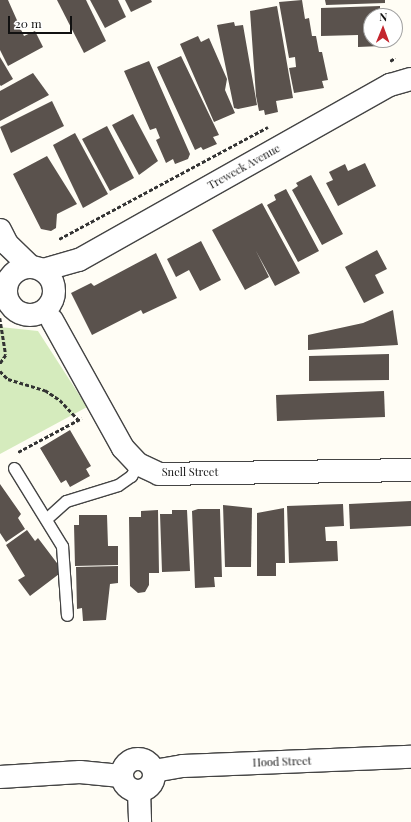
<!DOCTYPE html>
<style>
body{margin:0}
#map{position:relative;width:411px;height:822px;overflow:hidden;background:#fffdf5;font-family:"Playfair Display",serif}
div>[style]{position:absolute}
.green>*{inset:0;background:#d5ebbd}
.building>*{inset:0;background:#5a524d}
.path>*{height:2.5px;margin-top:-1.25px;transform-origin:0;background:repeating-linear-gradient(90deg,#333 0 4px,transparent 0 6px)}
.roads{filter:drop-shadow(1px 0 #444) drop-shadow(-1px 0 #444) drop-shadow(0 1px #444) drop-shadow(0 -1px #444)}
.lane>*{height:11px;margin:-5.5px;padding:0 5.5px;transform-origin:5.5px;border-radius:5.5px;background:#fff}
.street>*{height:22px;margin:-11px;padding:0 11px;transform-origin:11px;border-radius:11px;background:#fff}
.street>.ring{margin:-11px;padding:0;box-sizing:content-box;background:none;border:22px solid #fff;border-radius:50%}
span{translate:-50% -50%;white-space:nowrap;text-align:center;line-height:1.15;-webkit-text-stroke:4px #fff;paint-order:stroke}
.street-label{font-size:11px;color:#111}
.north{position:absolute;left:363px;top:8px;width:40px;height:40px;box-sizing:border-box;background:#fff;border:1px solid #a0a0a0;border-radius:50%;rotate:1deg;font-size:11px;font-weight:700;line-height:16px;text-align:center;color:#111}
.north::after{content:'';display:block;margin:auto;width:14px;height:18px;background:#c4262e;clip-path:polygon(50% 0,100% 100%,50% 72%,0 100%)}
.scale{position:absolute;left:8px;top:16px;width:64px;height:18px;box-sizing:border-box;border:2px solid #111;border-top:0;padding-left:5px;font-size:12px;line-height:14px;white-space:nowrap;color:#111;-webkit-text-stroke:3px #fff;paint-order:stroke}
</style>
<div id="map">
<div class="green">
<div style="clip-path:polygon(0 327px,38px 331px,87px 407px,0 454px)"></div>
</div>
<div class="building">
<div style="clip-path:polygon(0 0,8px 0,24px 36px,35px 31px,43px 47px,8px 66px,0 50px)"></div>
<div style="clip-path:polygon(57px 0,86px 0,106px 41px,84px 53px)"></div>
<div style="clip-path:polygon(90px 0,118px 0,126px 17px,105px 28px)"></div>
<div style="clip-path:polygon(125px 0,151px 0,152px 2px,131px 12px)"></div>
<div style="clip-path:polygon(302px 0,305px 19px,309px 18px,312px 36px,316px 36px,319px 52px,322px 52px,328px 80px,322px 81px,324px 88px,294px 93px,289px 68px,296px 67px,295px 57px,289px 58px,279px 2px)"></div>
<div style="clip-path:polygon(325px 0,385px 0,385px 3px,326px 5px)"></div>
<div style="clip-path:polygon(277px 6px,293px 98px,276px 101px,278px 112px,265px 115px,264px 110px,259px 111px,256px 96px,250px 11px)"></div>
<div style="clip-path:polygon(380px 6px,380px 16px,371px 16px,371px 40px,381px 40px,381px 46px,358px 47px,358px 35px,321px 36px,321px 8px)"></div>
<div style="clip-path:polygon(234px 22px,235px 26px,243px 25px,257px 105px,238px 109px,234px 108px,217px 25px)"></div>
<div style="clip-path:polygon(198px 36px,201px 42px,209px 38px,227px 79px,225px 90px,235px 113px,214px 122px,180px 44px)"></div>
<div style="clip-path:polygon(181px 56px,219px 135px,213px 137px,217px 144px,203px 150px,201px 147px,195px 150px,157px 67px)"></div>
<div style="clip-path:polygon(0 57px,13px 79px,1px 86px,0 85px)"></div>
<div style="clip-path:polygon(149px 61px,190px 154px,188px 159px,175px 164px,173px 159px,166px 163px,156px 140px,160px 138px,156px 128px,150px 130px,124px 71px)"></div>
<div style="clip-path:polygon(33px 73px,49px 95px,0 121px,0 91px)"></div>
<div style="clip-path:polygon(52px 101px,64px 126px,11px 153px,0 127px)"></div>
<div style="clip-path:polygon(133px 114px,158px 161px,139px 175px,112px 125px)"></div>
<div style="clip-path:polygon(107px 126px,134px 178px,110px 191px,82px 139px)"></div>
<div style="clip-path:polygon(75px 133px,108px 194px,83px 208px,53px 145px)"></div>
<div style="clip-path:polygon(47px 156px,77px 204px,57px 214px,56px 228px,51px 231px,41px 229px,13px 174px)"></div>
<div style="clip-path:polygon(365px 163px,376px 186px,338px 206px,326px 183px,333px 180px,329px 172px,345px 164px,348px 171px)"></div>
<div style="clip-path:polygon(311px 175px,343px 234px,322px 245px,292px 190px,298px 186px,296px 183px)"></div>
<div style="clip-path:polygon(286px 189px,319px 251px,298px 262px,267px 205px,276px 200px,274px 195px)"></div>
<div style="clip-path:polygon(262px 203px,300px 273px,275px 286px,256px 251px,269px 277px,245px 290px,212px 230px)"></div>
<div style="clip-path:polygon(201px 241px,221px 280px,200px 291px,189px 270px,176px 277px,167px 259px)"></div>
<div style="clip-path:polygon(377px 250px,387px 269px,375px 275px,384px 293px,364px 303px,345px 267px)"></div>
<div style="clip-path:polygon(156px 253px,177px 298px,143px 314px,141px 310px,92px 335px,71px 293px,91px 283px,94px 286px)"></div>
<div style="clip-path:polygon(393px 310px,398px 345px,308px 350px,308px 335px,363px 323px)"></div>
<div style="clip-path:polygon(389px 354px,389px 380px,309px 381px,309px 356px)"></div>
<div style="clip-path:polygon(384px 391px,385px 417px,277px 421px,276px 395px)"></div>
<div style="clip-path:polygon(70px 430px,91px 466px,86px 469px,90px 476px,70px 487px,66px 480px,61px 483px,40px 448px)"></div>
<div style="clip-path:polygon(0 484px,21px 514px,18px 518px,25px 529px,6px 542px,0 533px)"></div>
<div style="clip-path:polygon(411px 501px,411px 526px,350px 529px,349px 504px)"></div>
<div style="clip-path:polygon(343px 504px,344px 526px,325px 527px,326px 541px,337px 541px,338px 561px,289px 563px,287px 506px)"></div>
<div style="clip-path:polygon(223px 505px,252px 508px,251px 567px,225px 567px)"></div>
<div style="clip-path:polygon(284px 508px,285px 563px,276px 563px,276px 576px,257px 576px,257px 513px)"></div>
<div style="clip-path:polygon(198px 509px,220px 509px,222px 577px,214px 577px,215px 587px,195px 588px,192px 511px)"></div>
<div style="clip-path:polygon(158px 510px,159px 573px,149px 573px,149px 585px,145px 592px,138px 593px,130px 586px,129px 517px,141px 517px,141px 511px)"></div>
<div style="clip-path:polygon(172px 510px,187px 510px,190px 571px,162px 572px,160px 514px,172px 514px)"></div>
<div style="clip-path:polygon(79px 515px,107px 515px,108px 546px,118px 546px,118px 565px,75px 566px,74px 525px,79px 525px)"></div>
<div style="clip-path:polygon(27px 530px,35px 541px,38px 538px,63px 571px,30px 596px,18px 580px,25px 576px,6px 545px)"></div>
<div style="clip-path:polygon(118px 566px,118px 583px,110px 584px,106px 620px,83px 621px,82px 608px,77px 609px,76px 567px)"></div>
</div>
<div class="path">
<div style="left:390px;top:61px;width:6px;rotate:-31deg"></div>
<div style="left:59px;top:239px;width:237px;rotate:-28.2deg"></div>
<div style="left:0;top:318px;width:37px;rotate:81deg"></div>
<div style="left:6px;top:355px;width:11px;rotate:124deg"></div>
<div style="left:0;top:371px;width:11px;rotate:45deg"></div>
<div style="left:8px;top:379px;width:39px;rotate:17deg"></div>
<div style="left:45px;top:390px;width:18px;rotate:34deg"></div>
<div style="left:60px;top:400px;width:26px;rotate:47deg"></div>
<div style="left:18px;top:452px;width:72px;rotate:-28deg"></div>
</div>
<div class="roads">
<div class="lane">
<div style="left:14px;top:468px;width:92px;rotate:58.4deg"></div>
<div style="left:62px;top:546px;width:69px;rotate:85.9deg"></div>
<div style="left:46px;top:519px;width:27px;rotate:-42deg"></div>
<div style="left:66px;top:501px;width:54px;rotate:-17.1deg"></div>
<div style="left:118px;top:485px;width:16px;rotate:-35deg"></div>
<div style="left:131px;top:476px;width:14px;rotate:-60deg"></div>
</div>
<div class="street">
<div style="left:0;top:230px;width:16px;rotate:63deg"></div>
<div style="left:7px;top:244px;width:32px;rotate:44deg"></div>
<div class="ring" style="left:6px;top:267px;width:26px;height:26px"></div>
<div style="left:43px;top:270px;width:37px;rotate:-16deg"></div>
<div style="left:79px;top:260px;width:357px;rotate:-29.4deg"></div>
<div style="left:390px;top:85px;width:22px;rotate:-16deg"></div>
<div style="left:52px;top:320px;width:146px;rotate:61deg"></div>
<div style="left:123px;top:448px;width:22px;rotate:47deg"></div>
<div style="left:138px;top:464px;width:23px;rotate:25deg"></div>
<div style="left:159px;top:474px;width:252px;rotate:-0.9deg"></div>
<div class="ring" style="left:122px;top:759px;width:10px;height:10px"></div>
<div style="left:154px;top:771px;width:29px;rotate:-10deg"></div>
<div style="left:183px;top:766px;width:228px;rotate:-2.3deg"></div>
<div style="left:0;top:777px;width:80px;rotate:-3.6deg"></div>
<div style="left:80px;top:772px;width:41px;rotate:5.6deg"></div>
<div style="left:139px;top:791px;width:31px;rotate:88deg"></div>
</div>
</div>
<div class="street-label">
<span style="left:244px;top:167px;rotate:-29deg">Treweck Avenue</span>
<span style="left:190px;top:472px">Snell Street</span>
<span style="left:282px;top:762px;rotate:-2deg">Hood Street</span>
</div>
<div class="north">N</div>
<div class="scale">20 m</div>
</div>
